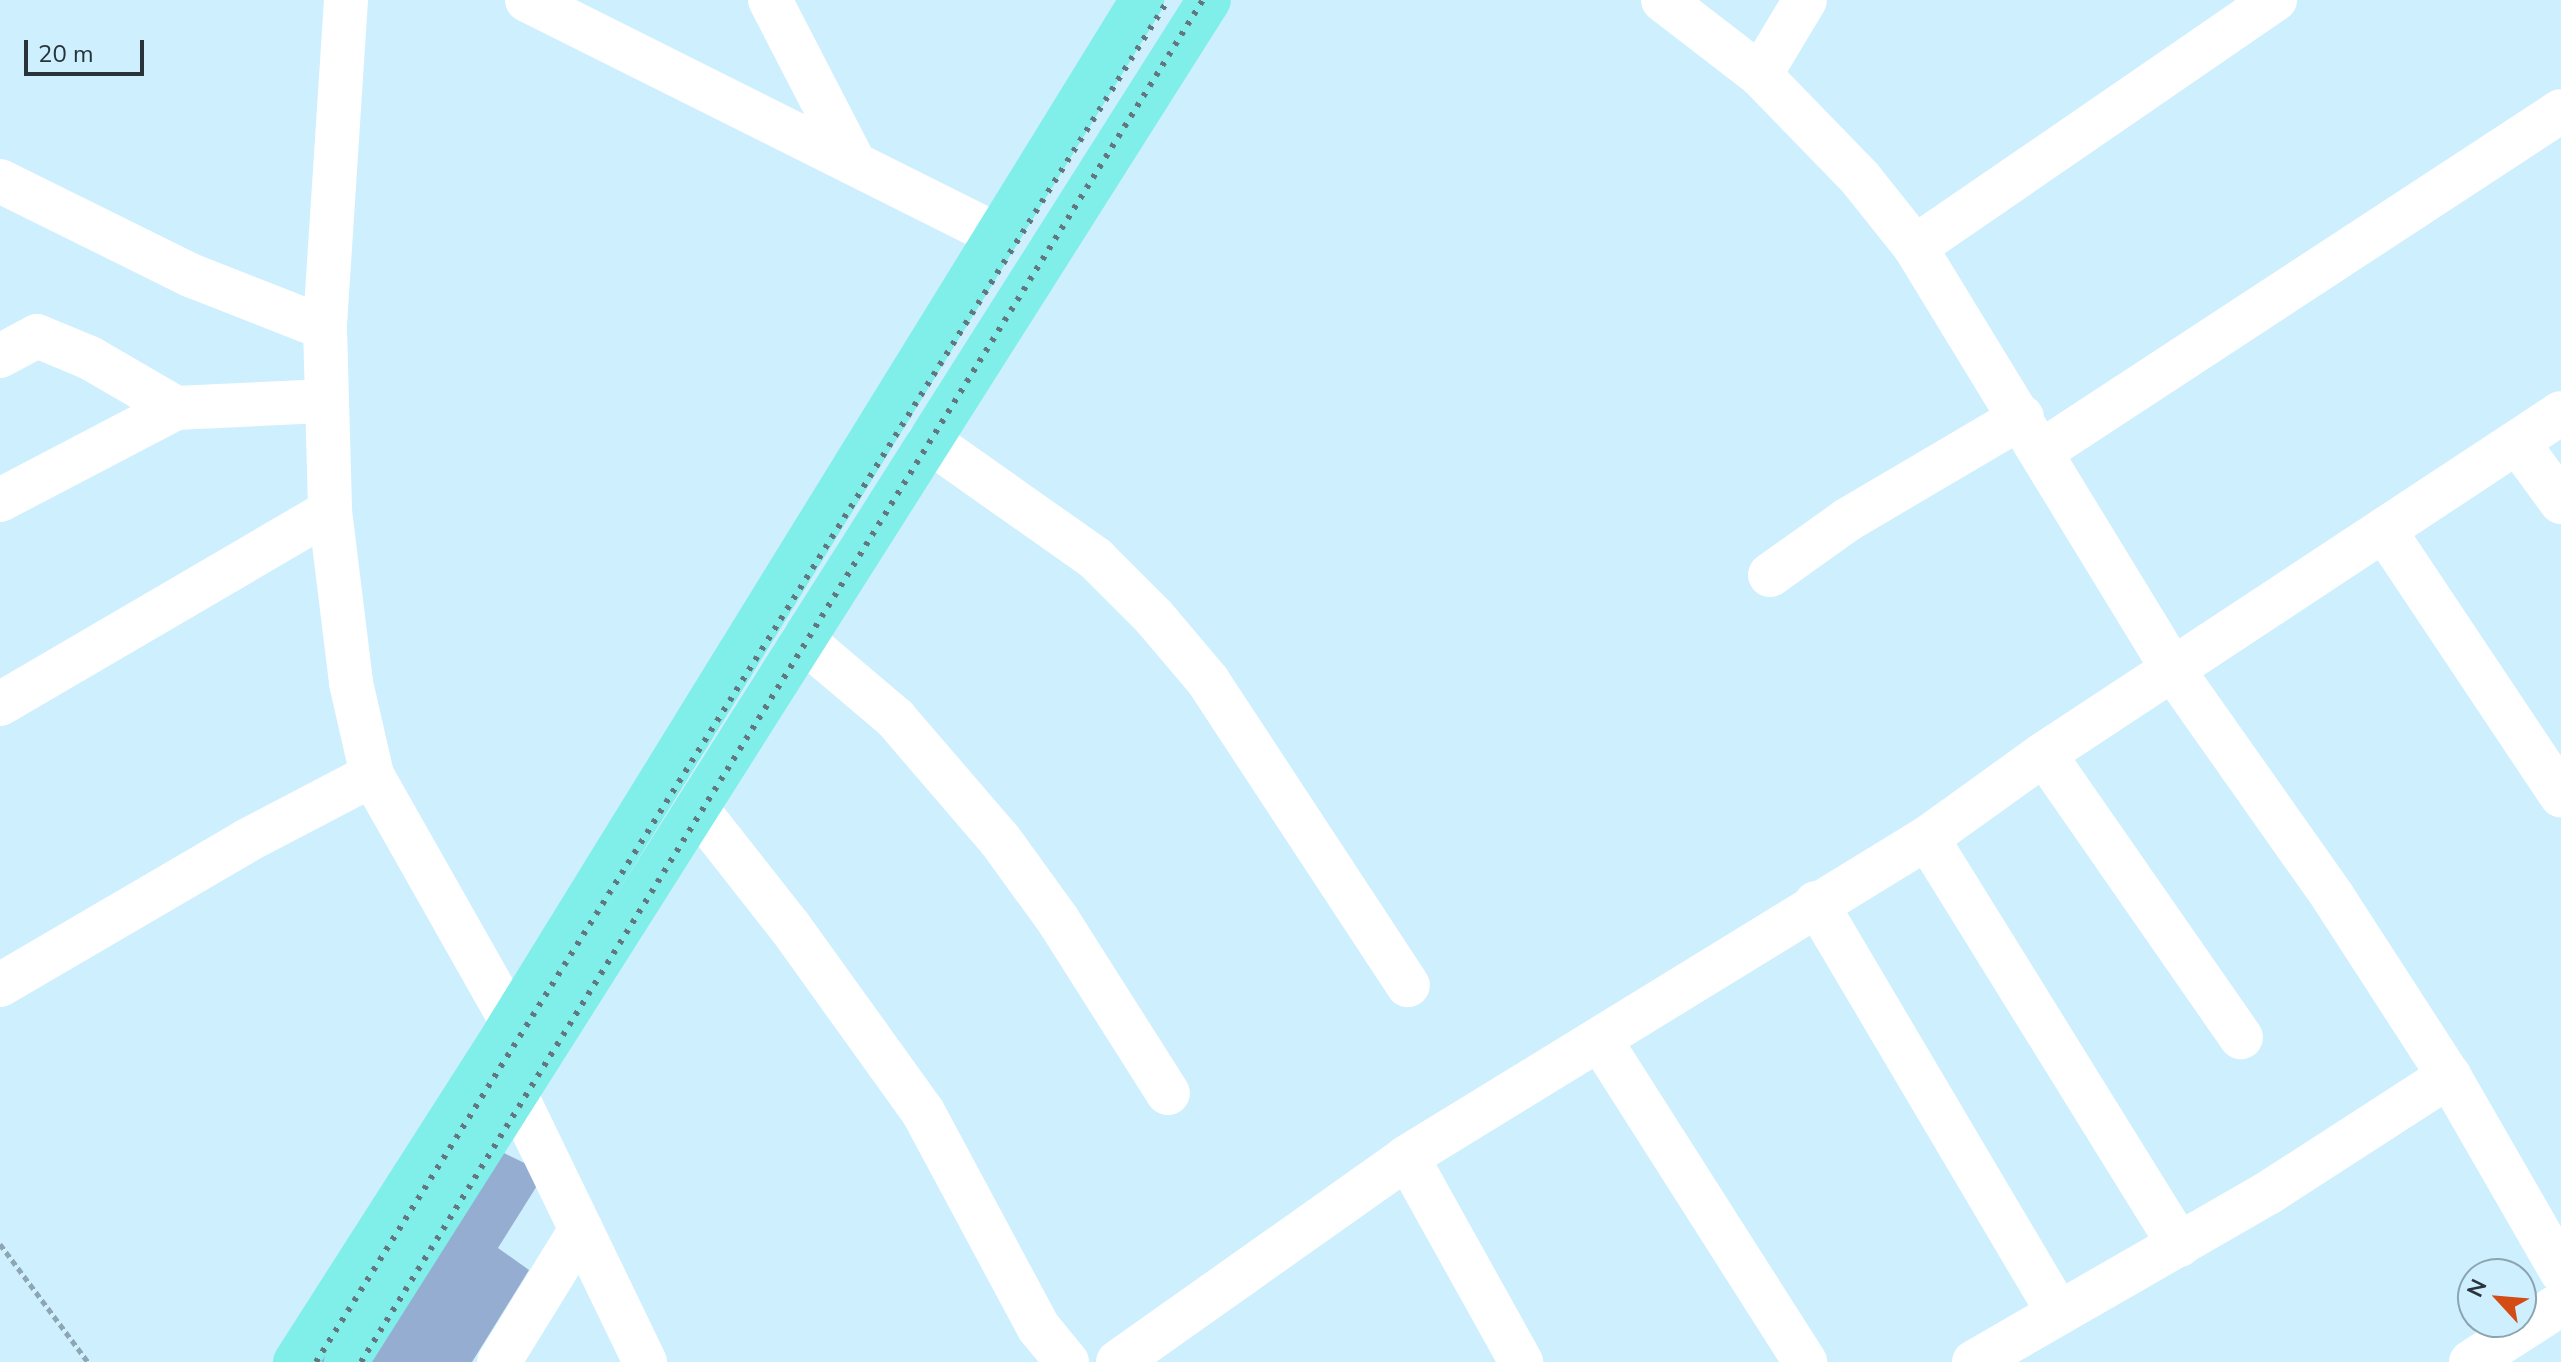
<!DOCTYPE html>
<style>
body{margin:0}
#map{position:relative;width:2561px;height:1362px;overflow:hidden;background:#ceeffd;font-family:"Nunito Sans",sans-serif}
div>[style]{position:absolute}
.building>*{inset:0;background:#96add2}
.path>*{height:5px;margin-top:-2.5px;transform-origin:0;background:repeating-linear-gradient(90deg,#8da6b1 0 6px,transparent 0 10px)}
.minor>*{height:44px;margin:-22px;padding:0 22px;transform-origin:22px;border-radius:22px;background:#fff}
.major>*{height:44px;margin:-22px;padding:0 22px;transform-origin:22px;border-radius:22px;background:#80eee9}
.rail>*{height:6px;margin-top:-3px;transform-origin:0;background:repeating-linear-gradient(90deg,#63767f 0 4px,transparent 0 12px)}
span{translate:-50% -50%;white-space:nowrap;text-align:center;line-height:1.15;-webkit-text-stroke:6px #ceeffd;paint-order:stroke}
.north{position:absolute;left:2457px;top:1258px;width:80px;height:80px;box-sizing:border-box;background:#ceeffd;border:2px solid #8ca4af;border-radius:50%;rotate:296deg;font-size:22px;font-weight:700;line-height:32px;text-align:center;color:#28343a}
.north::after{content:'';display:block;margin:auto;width:28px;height:36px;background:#d34c15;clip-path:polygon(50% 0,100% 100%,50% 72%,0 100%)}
.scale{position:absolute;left:24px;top:40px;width:120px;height:36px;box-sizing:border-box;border:4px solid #28343a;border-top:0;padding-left:10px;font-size:24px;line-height:28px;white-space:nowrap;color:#28343a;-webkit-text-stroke:6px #ceeffd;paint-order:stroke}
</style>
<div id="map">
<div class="building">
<div style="clip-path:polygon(432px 1118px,545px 1173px,498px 1248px,529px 1270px,472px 1362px,285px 1362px)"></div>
</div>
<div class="path">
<div style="left:0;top:1244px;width:147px;rotate:53.3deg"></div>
</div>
<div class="minor">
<div style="left:346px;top:0;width:329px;rotate:93.7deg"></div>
<div style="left:325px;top:328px;width:183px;rotate:88.4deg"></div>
<div style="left:330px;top:511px;width:173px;rotate:83deg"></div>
<div style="left:351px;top:683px;width:94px;rotate:77.1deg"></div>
<div style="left:372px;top:775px;width:284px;rotate:60.5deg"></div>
<div style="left:527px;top:0;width:525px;rotate:26.57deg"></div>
<div style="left:770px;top:0;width:183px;rotate:62.7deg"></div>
<div style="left:1663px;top:0;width:123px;rotate:37.7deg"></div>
<div style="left:1760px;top:75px;width:144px;rotate:45.8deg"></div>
<div style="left:1860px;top:178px;width:88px;rotate:51.4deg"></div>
<div style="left:1915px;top:247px;width:495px;rotate:58.6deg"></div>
<div style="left:2173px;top:670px;width:278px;rotate:54.8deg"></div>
<div style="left:2333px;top:897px;width:213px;rotate:57.1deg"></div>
<div style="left:2449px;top:1076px;width:225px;rotate:60.1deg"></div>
<div style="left:1760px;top:75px;width:87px;rotate:-59deg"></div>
<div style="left:0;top:181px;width:212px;rotate:26.3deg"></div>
<div style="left:190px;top:275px;width:145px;rotate:21.4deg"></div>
<div style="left:1915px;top:247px;width:437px;rotate:-34.5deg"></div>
<div style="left:0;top:356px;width:42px;rotate:-28.4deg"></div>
<div style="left:37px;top:336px;width:57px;rotate:22.5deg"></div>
<div style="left:90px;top:358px;width:99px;rotate:30.2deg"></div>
<div style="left:929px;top:441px;width:204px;rotate:35.2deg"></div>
<div style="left:1096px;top:559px;width:82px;rotate:45deg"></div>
<div style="left:1154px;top:617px;width:84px;rotate:49.8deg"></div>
<div style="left:1208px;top:681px;width:364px;rotate:56.7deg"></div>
<div style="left:2518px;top:443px;width:73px;rotate:53.9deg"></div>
<div style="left:2042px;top:451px;width:620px;rotate:-33.23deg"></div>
<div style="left:0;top:500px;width:199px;rotate:-27.6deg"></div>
<div style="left:176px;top:408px;width:151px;rotate:-2.7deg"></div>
<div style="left:2384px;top:530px;width:319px;rotate:56.3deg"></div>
<div style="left:1770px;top:575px;width:95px;rotate:-35.5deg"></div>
<div style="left:1847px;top:520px;width:203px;rotate:-30.5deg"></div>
<div style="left:803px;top:640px;width:121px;rotate:40.3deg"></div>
<div style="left:895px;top:718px;width:161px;rotate:49.3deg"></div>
<div style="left:1000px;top:840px;width:99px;rotate:54.1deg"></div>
<div style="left:1058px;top:920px;width:205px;rotate:57.6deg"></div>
<div style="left:0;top:704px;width:382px;rotate:-30.3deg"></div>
<div style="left:2044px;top:754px;width:345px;rotate:55.2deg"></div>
<div style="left:697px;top:809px;width:150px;rotate:51.8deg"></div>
<div style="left:790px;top:927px;width:228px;rotate:54.3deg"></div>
<div style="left:923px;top:1112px;width:245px;rotate:61.8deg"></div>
<div style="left:1039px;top:1328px;width:44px;rotate:50.5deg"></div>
<div style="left:1927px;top:838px;width:479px;rotate:58.2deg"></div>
<div style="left:1816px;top:903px;width:476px;rotate:59.4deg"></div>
<div style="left:0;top:985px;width:285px;rotate:-30.3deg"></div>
<div style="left:246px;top:841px;width:142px;rotate:-27.6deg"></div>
<div style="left:1600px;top:1040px;width:382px;rotate:57.5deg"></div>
<div style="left:514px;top:1091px;width:301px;rotate:64.2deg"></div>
<div style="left:1407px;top:1157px;width:235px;rotate:60.9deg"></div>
<div style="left:499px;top:1362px;width:156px;rotate:-58.3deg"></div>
<div style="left:1118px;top:1362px;width:354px;rotate:-35.3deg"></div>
<div style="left:1407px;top:1157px;width:610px;rotate:-31.53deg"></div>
<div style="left:1927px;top:838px;width:144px;rotate:-35.7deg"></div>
<div style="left:2044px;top:754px;width:619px;rotate:-33.41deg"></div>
<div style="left:1974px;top:1362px;width:339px;rotate:-29.9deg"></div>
<div style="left:2268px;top:1193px;width:216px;rotate:-32.9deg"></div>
<div style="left:2471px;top:1362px;width:107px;rotate:-32.8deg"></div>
</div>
<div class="major">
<div style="left:295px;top:1362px;width:390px;rotate:-57.4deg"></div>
<div style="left:505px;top:1033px;width:1214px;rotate:-58.34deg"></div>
<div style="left:346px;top:1362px;width:1612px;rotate:-57.64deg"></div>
</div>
<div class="rail">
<div style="left:316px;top:1362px;width:1607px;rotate:-57.97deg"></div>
<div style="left:361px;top:1362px;width:1601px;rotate:-58.28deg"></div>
</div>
<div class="north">N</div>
<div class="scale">20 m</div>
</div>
